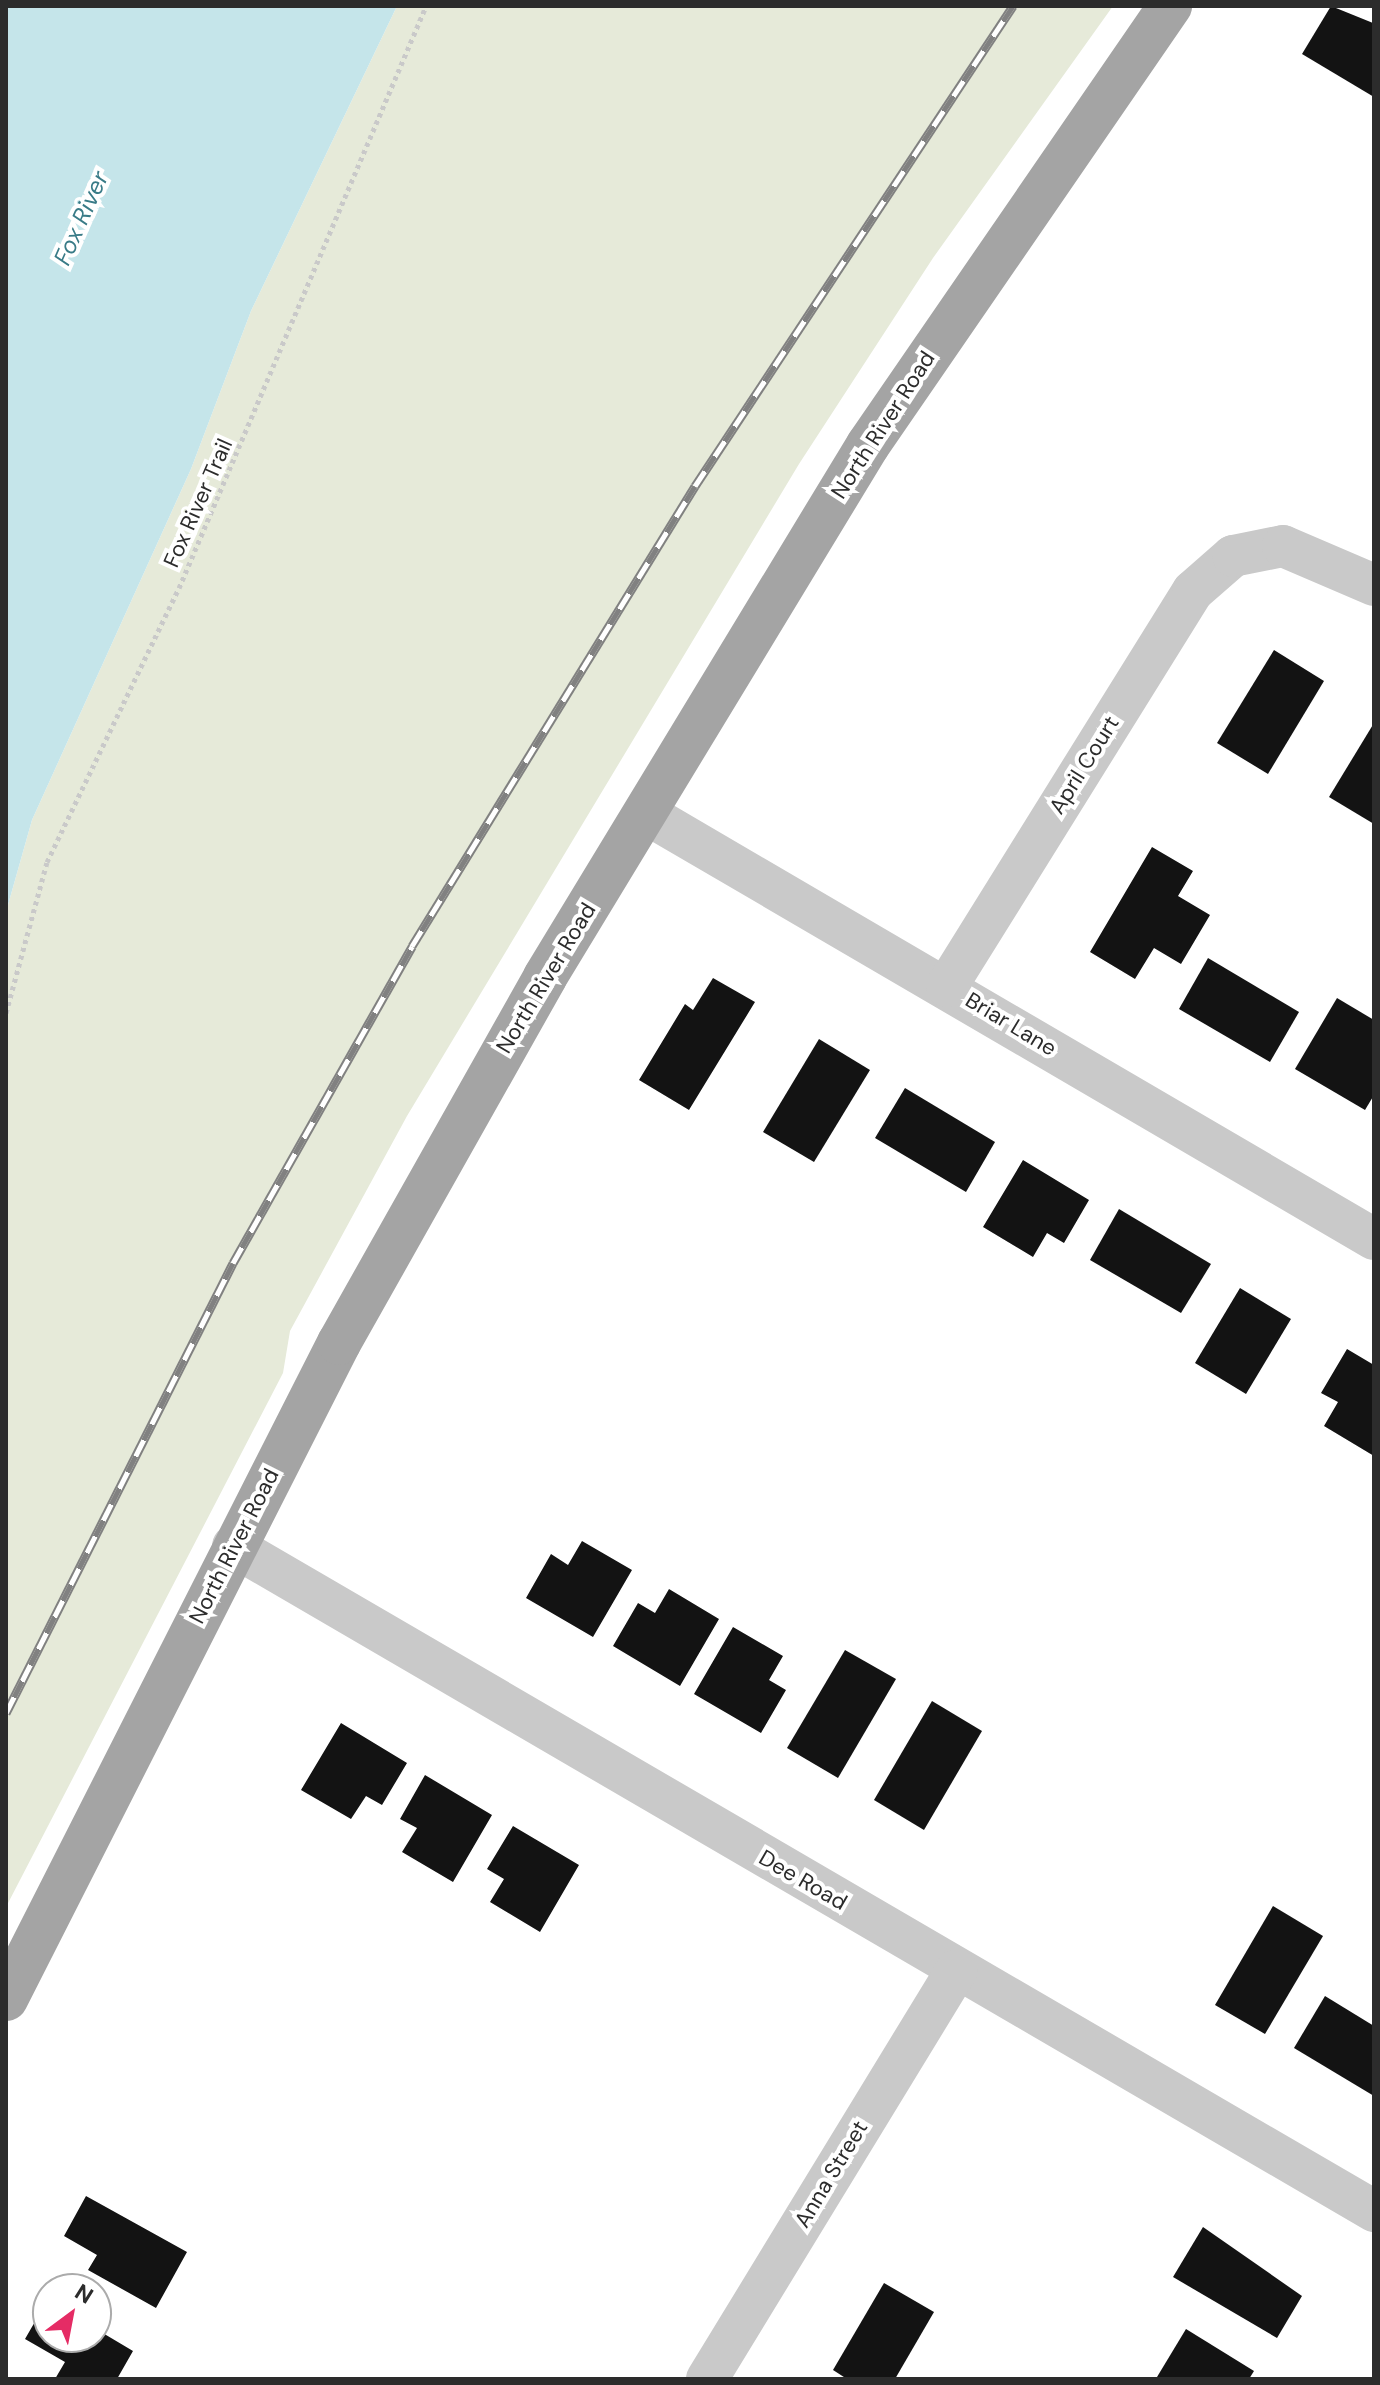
<!DOCTYPE html>
<style>
body{margin:0}
#map{position:relative;width:1380px;height:2385px;overflow:hidden;background:#fff;font-family:"DM Sans",sans-serif}
div>[style]{position:absolute}
.green>*{inset:0;background:#e6ead9}
.water>*{inset:0;background:#c5e5ea}
.building>*{inset:0;background:#131313}
.path>*{height:5px;margin-top:-2.5px;transform-origin:0;background:repeating-linear-gradient(90deg,#c9c9c9 0 4px,transparent 0 8px)}
.minor>*{height:42px;margin:-21px;padding:0 21px;transform-origin:21px;border-radius:21px;background:#c9c9c9}
.major>*{height:44px;margin:-22px;padding:0 22px;transform-origin:22px;border-radius:22px;background:#a4a4a4}
.rail>*{height:9px;margin-top:-4.5px;transform-origin:0;background:repeating-linear-gradient(90deg,#fff 0 18px,#818181 0 36px);box-sizing:border-box;border-block:2px solid #818181}
span{translate:-50% -50%;white-space:nowrap;text-align:center;line-height:1.15;-webkit-text-stroke:8px #fff;paint-order:stroke}
.street-label{font-size:22px;color:#2c2c2c}
.water-label{font-size:24px;color:#397b87;font-style:italic}
.frame{position:absolute;inset:0;border:8px solid #2c2c2c;pointer-events:none}
.north{position:absolute;left:32px;top:2273px;width:80px;height:80px;box-sizing:border-box;background:#fff;border:2px solid #ababab;border-radius:50%;rotate:32deg;font-size:22px;font-weight:700;line-height:32px;text-align:center;color:#2c2c2c}
.north::after{content:'';display:block;margin:auto;width:28px;height:36px;background:#e52c65;clip-path:polygon(50% 0,100% 100%,50% 72%,0 100%)}
</style>
<div id="map">
<div class="green">
<div style="clip-path:polygon(397px 6px,1113px 6px,933px 258px,799px 464px,407px 1116px,290px 1331px,283px 1373px,6px 1907px,6px 912px,32px 820px,191px 469px,251px 311px)"></div>
</div>
<div class="water">
<div style="clip-path:polygon(6px 6px,397px 6px,251px 311px,191px 469px,32px 820px,6px 912px)"></div>
</div>
<div class="building">
<div style="clip-path:polygon(1331px 6px,1373px 23px,1374px 97px,1302px 54px)"></div>
<div style="clip-path:polygon(1274px 650px,1324px 681px,1268px 774px,1217px 743px)"></div>
<div style="clip-path:polygon(1374px 723px,1374px 824px,1329px 797px)"></div>
<div style="clip-path:polygon(1152px 847px,1193px 871px,1178px 896px,1210px 915px,1181px 964px,1154px 948px,1135px 979px,1090px 952px)"></div>
<div style="clip-path:polygon(1208px 958px,1299px 1012px,1270px 1062px,1179px 1009px)"></div>
<div style="clip-path:polygon(713px 978px,755px 1002px,689px 1110px,639px 1080px,685px 1004px,693px 1010px)"></div>
<div style="clip-path:polygon(1337px 998px,1374px 1020px,1374px 1095px,1365px 1110px,1295px 1069px)"></div>
<div style="clip-path:polygon(819px 1039px,870px 1070px,814px 1162px,763px 1132px)"></div>
<div style="clip-path:polygon(905px 1088px,995px 1142px,966px 1192px,875px 1138px)"></div>
<div style="clip-path:polygon(1023px 1160px,1089px 1200px,1064px 1243px,1047px 1233px,1033px 1257px,983px 1227px)"></div>
<div style="clip-path:polygon(1119px 1209px,1211px 1264px,1181px 1313px,1090px 1260px)"></div>
<div style="clip-path:polygon(1240px 1288px,1291px 1319px,1246px 1394px,1195px 1363px)"></div>
<div style="clip-path:polygon(1347px 1349px,1374px 1365px,1374px 1456px,1324px 1426px,1338px 1402px,1321px 1393px)"></div>
<div style="clip-path:polygon(582px 1541px,632px 1570px,593px 1637px,526px 1598px,551px 1554px,568px 1565px)"></div>
<div style="clip-path:polygon(669px 1589px,719px 1619px,680px 1686px,613px 1646px,638px 1603px,655px 1613px)"></div>
<div style="clip-path:polygon(733px 1627px,783px 1656px,769px 1680px,786px 1690px,761px 1733px,694px 1694px)"></div>
<div style="clip-path:polygon(845px 1650px,896px 1679px,838px 1778px,787px 1748px)"></div>
<div style="clip-path:polygon(932px 1701px,982px 1731px,924px 1830px,874px 1800px)"></div>
<div style="clip-path:polygon(341px 1723px,407px 1763px,382px 1805px,366px 1796px,351px 1819px,301px 1790px)"></div>
<div style="clip-path:polygon(425px 1775px,492px 1815px,453px 1882px,402px 1852px,417px 1828px,400px 1819px)"></div>
<div style="clip-path:polygon(513px 1826px,579px 1865px,540px 1932px,490px 1902px,504px 1879px,487px 1869px)"></div>
<div style="clip-path:polygon(1273px 1906px,1323px 1936px,1265px 2034px,1215px 2005px)"></div>
<div style="clip-path:polygon(1325px 1996px,1374px 2026px,1374px 2096px,1294px 2048px)"></div>
<div style="clip-path:polygon(86px 2196px,187px 2252px,156px 2308px,88px 2270px,97px 2255px,64px 2236px)"></div>
<div style="clip-path:polygon(1203px 2227px,1302px 2296px,1277px 2338px,1173px 2277px)"></div>
<div style="clip-path:polygon(884px 2283px,934px 2312px,895px 2379px,847px 2379px,833px 2370px)"></div>
<div style="clip-path:polygon(48px 2299px,48px 2337px,96px 2337px,96px 2329px,133px 2351px,117px 2379px,55px 2379px,65px 2362px,25px 2339px)"></div>
<div style="clip-path:polygon(1186px 2329px,1254px 2371px,1249px 2379px,1157px 2377px)"></div>
</div>
<div class="path">
<div style="left:6px;top:1013px;width:156px;rotate:-74.8deg"></div>
<div style="left:47px;top:862px;width:304px;rotate:-64.3deg"></div>
<div style="left:179px;top:588px;width:632px;rotate:-67deg"></div>
</div>
<div class="minor">
<div style="left:645px;top:813px;width:844px;rotate:30.3deg"></div>
<div style="left:947px;top:986px;width:465px;rotate:-58.1deg"></div>
<div style="left:1193px;top:591px;width:53px;rotate:-41.2deg"></div>
<div style="left:1233px;top:556px;width:51px;rotate:-11.3deg"></div>
<div style="left:1283px;top:546px;width:99px;rotate:23.2deg"></div>
<div style="left:233px;top:1546px;width:1321px;rotate:30.23deg"></div>
<div style="left:707px;top:2379px;width:479px;rotate:-58.6deg"></div>
</div>
<div class="major">
<div style="left:6px;top:1999px;width:736px;rotate:-63.09deg"></div>
<div style="left:339px;top:1343px;width:420px;rotate:-60.6deg"></div>
<div style="left:545px;top:977px;width:622px;rotate:-58.74deg"></div>
<div style="left:868px;top:445px;width:533px;rotate:-55.47deg"></div>
</div>
<div class="rail">
<div style="left:6px;top:1713px;width:504px;rotate:-63.23deg"></div>
<div style="left:233px;top:1263px;width:364px;rotate:-60.5deg"></div>
<div style="left:412px;top:946px;width:540px;rotate:-58.4deg"></div>
<div style="left:695px;top:486px;width:576px;rotate:-56.48deg"></div>
</div>
<div class="street-label">
<span style="left:883px;top:425px;rotate:-57deg">North River Road</span>
<span style="left:198px;top:503px;rotate:-66deg">Fox River Trail</span>
<span style="left:1084px;top:765px;rotate:-58deg">April Court</span>
<span style="left:546px;top:978px;rotate:-59deg">North River Road</span>
<span style="left:1011px;top:1024px;rotate:31deg">Briar Lane</span>
<span style="left:234px;top:1546px;rotate:-63deg">North River Road</span>
<span style="left:803px;top:1880px;rotate:30deg">Dee Road</span>
<span style="left:831px;top:2174px;rotate:-59deg">Anna Street</span>
</div>
<div class="water-label">
<span style="left:81px;top:218px;rotate:-66deg">Fox River</span>
</div>
<div class="frame"></div>
<div class="north">N</div>
</div>
